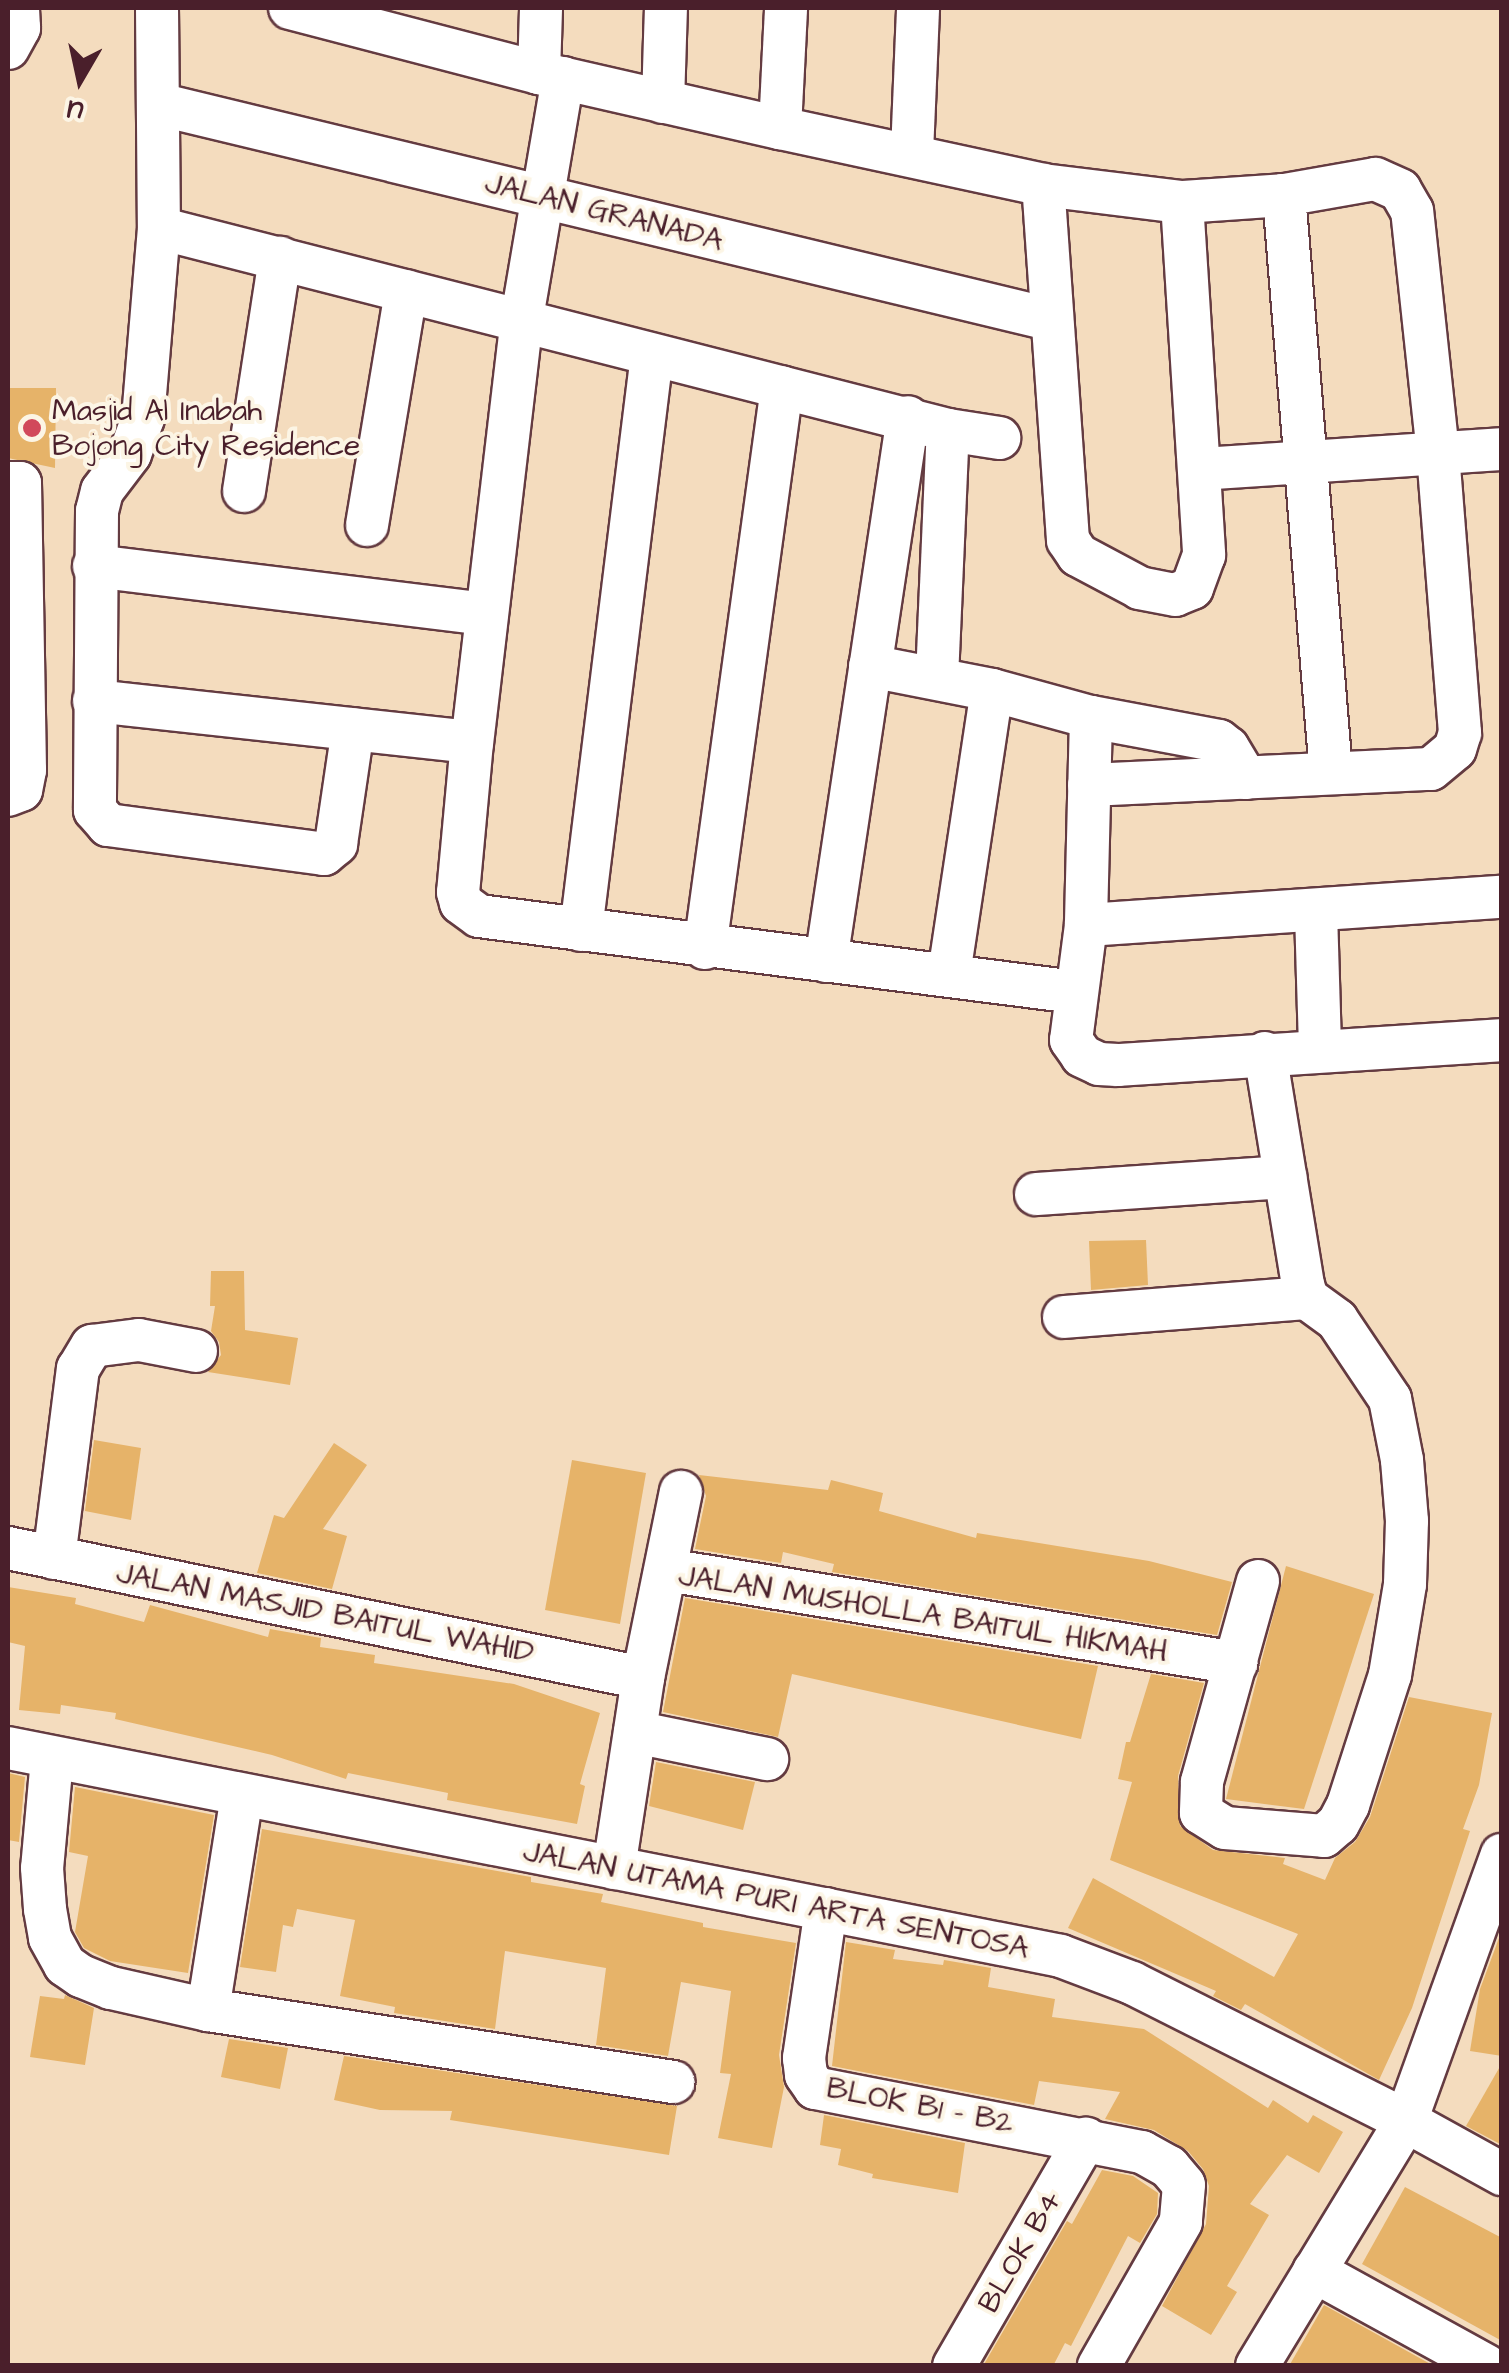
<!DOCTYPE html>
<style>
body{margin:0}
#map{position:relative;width:1509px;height:2373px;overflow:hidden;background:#f4dcbe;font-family:"Architects Daughter",sans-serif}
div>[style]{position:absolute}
.building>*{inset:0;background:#e6b369}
.roads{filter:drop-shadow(2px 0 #643b41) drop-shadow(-2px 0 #643b41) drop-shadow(0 2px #643b41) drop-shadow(0 -2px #643b41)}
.minor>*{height:42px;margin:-21px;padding:0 21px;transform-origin:21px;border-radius:21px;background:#fff}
.dots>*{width:28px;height:28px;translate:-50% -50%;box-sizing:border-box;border:5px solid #fcf5e5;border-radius:50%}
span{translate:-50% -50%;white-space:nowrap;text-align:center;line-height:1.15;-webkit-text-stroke:8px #fcf5e5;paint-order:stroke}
.street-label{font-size:30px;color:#4a1f2b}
.poi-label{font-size:30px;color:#4a1f2b}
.left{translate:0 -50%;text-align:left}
.frame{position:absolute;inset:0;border:10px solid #4a1f2b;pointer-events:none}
.north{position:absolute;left:30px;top:30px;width:100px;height:100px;-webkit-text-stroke:8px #fcf5e5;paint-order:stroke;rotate:189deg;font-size:28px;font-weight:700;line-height:40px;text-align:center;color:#4a1f2b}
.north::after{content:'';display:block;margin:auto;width:35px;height:45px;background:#4a1f2b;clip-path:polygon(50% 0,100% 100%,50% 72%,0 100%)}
</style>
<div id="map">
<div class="building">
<div style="clip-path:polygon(8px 388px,56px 388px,55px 468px,8px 458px)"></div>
<div style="clip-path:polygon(1146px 1240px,1148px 1285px,1091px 1290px,1089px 1241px)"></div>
<div style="clip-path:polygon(211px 1271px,244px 1271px,245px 1330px,298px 1338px,290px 1385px,208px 1372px,221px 1355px,219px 1342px,211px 1331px,215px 1306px,210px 1306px)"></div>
<div style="clip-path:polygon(94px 1440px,141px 1448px,131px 1520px,85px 1511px)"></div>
<div style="clip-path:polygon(334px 1443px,367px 1465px,323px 1529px,347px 1536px,332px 1589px,257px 1573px,274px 1515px,284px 1518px)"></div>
<div style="clip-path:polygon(572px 1460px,646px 1473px,620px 1624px,545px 1610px)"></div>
<div style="clip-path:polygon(699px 1475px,828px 1490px,831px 1480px,883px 1493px,879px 1511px,976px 1538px,977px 1533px,1149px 1561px,1232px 1582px,1217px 1635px,832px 1572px,834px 1564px,783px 1552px,781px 1563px,695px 1549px,706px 1496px)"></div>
<div style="clip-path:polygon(1286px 1566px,1374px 1594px,1304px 1809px,1226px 1799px)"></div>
<div style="clip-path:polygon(8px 1587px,76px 1598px,75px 1604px,144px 1622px,150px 1605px,268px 1637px,270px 1629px,321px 1638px,320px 1647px,375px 1655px,374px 1663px,514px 1684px,600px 1713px,580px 1784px,585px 1786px,577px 1824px,447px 1800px,448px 1793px,348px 1773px,346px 1779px,272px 1755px,115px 1719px,116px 1713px,61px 1705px,60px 1714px,19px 1710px,25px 1646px,8px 1642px)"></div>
<div style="clip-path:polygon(685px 1598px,1098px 1666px,1081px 1739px,792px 1674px,778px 1737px,663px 1712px)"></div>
<div style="clip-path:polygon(1151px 1674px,1204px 1683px,1178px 1776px,1180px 1826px,1213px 1850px,1285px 1858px,1283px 1864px,1325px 1880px,1335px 1858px,1355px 1842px,1370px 1817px,1409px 1697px,1492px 1713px,1479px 1785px,1463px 1829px,1470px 1831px,1412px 2008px,1379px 2080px,1245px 2004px,1241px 2010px,1213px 1996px,1216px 1991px,1068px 1928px,1093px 1878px,1274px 1977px,1298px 1934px,1110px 1860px,1132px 1782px,1118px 1779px,1126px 1742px,1130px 1742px)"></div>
<div style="clip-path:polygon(656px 1762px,755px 1782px,743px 1830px,649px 1806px)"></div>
<div style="clip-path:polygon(8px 1773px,25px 1777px,19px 1842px,8px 1840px)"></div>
<div style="clip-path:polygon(75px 1787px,214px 1815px,188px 1973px,110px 1961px,84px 1948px,75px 1932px,88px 1856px,69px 1852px)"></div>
<div style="clip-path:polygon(262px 1829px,531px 1877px,531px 1882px,603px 1894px,601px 1902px,703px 1923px,703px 1927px,796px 1943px,779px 2055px,784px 2087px,772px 2148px,718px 2138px,731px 2074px,720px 2073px,731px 1991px,681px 1982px,668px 2056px,596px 2045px,606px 1968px,505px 1951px,495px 2029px,394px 2013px,395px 2007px,340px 1996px,355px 1920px,297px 1909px,293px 1927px,283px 1925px,276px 1972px,240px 1967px)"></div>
<div style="clip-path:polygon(1502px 1930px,1502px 2056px,1470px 2051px,1480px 1989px)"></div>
<div style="clip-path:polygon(846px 1942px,895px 1950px,893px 1959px,943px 1965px,944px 1960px,991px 1968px,988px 1987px,1055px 1999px,1052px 2017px,1144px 2029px,1268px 2108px,1273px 2100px,1308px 2123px,1313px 2115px,1343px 2132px,1319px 2173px,1287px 2155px,1250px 2204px,1269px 2215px,1227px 2286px,1237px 2292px,1211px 2335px,1162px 2306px,1206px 2224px,1209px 2186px,1203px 2169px,1188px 2151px,1154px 2130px,1105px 2119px,1120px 2092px,1039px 2081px,1034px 2105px,832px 2066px)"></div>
<div style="clip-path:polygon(65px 1995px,94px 2008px,85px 2065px,30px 2057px,40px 1996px,64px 1999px)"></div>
<div style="clip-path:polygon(229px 2039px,288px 2048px,280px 2089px,221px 2077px)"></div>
<div style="clip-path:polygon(344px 2056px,677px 2106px,669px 2155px,450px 2120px,452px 2111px,380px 2110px,334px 2100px)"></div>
<div style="clip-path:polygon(1502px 2063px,1502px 2145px,1466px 2126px)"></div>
<div style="clip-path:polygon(824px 2115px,965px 2143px,958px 2193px,872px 2178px,873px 2174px,838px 2165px,841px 2149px,820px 2145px)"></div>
<div style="clip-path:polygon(1102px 2170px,1133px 2176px,1158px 2193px,1157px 2214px,1140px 2243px,1128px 2236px,1071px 2346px,1065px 2343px,1053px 2366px,983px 2366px,1067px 2221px,1072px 2224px)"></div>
<div style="clip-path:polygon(1405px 2187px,1502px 2238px,1502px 2341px,1362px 2264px)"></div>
<div style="clip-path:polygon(1324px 2305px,1434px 2366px,1289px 2366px)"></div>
</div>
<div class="roads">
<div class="minor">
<div style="left:157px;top:8px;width:220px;rotate:89.5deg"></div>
<div style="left:159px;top:228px;width:191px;rotate:94.8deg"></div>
<div style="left:143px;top:418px;width:38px;rotate:110deg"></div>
<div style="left:130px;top:454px;width:46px;rotate:127.1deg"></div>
<div style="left:102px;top:491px;width:21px;rotate:104deg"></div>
<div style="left:97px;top:511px;width:299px;rotate:90.4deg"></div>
<div style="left:95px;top:810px;width:20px;rotate:49deg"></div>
<div style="left:108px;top:825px;width:218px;rotate:7.6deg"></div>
<div style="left:324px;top:854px;width:16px;rotate:-40deg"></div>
<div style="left:336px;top:844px;width:116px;rotate:-81.6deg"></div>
<div style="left:290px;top:8px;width:257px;rotate:14.6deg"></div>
<div style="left:539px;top:73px;width:247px;rotate:12.9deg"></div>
<div style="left:780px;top:128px;width:269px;rotate:12.2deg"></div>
<div style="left:1043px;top:185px;width:140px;rotate:7deg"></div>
<div style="left:1182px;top:202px;width:354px;rotate:86.4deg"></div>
<div style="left:1204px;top:555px;width:35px;rotate:110deg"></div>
<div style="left:1192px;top:588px;width:18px;rotate:158deg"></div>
<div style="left:1175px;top:595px;width:36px;rotate:-169deg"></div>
<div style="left:1140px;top:588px;width:70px;rotate:-152deg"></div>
<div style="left:1078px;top:555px;width:18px;rotate:-124deg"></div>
<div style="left:1068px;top:540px;width:356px;rotate:-94deg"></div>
<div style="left:8px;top:48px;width:23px;rotate:-61deg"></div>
<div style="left:19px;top:28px;width:20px;rotate:-93deg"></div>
<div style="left:539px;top:73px;width:65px;rotate:-88.2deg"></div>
<div style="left:563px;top:78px;width:243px;rotate:99.7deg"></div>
<div style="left:522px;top:318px;width:427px;rotate:96.7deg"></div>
<div style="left:472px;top:742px;width:151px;rotate:95.3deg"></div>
<div style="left:458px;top:892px;width:11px;rotate:75deg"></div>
<div style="left:461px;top:903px;width:22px;rotate:36deg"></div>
<div style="left:479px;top:916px;width:601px;rotate:7.27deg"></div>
<div style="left:663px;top:102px;width:94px;rotate:-88.2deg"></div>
<div style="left:158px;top:104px;width:917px;rotate:13.57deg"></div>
<div style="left:780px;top:128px;width:120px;rotate:-87.1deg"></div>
<div style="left:912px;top:153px;width:145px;rotate:-87.6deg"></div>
<div style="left:1182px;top:202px;width:102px;rotate:-3.9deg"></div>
<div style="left:159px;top:228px;width:814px;rotate:14.36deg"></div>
<div style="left:948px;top:430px;width:52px;rotate:8.9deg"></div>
<div style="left:1201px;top:469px;width:302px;rotate:-3.8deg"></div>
<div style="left:8px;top:483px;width:12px"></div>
<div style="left:20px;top:483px;width:287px;rotate:89deg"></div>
<div style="left:25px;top:770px;width:20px;rotate:101deg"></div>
<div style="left:21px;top:790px;width:14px;rotate:159deg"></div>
<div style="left:244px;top:491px;width:236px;rotate:-81.2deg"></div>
<div style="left:367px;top:525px;width:237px;rotate:-80.5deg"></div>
<div style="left:94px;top:566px;width:395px;rotate:7deg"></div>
<div style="left:870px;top:666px;width:124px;rotate:11.1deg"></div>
<div style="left:992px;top:690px;width:103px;rotate:15.3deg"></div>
<div style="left:1091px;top:717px;width:130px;rotate:10.6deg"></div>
<div style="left:1219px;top:741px;width:11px;rotate:38deg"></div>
<div style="left:1228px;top:748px;width:35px;rotate:59deg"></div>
<div style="left:937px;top:678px;width:248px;rotate:-87.5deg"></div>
<div style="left:94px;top:701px;width:380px;rotate:6.2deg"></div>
<div style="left:1091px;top:717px;width:208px;rotate:91.4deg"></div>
<div style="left:1086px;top:925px;width:116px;rotate:97.4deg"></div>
<div style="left:1071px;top:1040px;width:19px;rotate:55deg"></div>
<div style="left:1082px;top:1056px;width:19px;rotate:25deg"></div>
<div style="left:1099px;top:1064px;width:19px;rotate:3deg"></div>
<div style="left:1118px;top:1065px;width:385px;rotate:-3.7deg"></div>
<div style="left:1089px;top:785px;width:342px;rotate:-2.7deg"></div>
<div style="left:1431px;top:769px;width:31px;rotate:-40deg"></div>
<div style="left:1455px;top:749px;width:17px;rotate:-73deg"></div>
<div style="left:1460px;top:733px;width:281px;rotate:-94.5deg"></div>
<div style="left:1438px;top:453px;width:243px;rotate:-96.1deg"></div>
<div style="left:1412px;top:211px;width:24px;rotate:-120deg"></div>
<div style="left:1400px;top:190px;width:27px;rotate:-156deg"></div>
<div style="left:1375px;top:179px;width:92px;rotate:170deg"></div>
<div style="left:1284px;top:195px;width:580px;rotate:85.35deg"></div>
<div style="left:1316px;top:912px;width:137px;rotate:88.3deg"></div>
<div style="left:1086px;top:925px;width:417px;rotate:-3.9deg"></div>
<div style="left:581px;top:930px;width:579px;rotate:-82.96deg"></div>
<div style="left:705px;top:948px;width:566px;rotate:-82.18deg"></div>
<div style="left:826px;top:961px;width:550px;rotate:-81.43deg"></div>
<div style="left:949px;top:974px;width:287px;rotate:-81.4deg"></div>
<div style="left:1036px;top:1194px;width:250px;rotate:-3.9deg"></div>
<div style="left:1064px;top:1317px;width:244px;rotate:-4.5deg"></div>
<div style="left:8px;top:1548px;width:648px;rotate:11.57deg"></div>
<div style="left:54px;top:1558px;width:191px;rotate:-82.8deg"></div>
<div style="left:78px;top:1369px;width:27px;rotate:-59deg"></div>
<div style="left:92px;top:1346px;width:47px;rotate:-7.3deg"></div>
<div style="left:139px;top:1340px;width:58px;rotate:10.9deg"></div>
<div style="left:667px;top:1570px;width:577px;rotate:9.28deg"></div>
<div style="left:1258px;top:1581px;width:209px;rotate:105.6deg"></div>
<div style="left:1202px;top:1782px;width:31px;rotate:92deg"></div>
<div style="left:1201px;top:1813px;width:28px;rotate:32deg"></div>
<div style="left:1225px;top:1828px;width:99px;rotate:4.6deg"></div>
<div style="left:1324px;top:1836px;width:18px;rotate:-41deg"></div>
<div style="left:1338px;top:1824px;width:21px;rotate:-62deg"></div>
<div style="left:1348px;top:1805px;width:137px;rotate:-72.1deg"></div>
<div style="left:1390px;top:1675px;width:92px;rotate:-80.6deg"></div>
<div style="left:1405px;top:1584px;width:63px;rotate:-88.2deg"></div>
<div style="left:1407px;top:1521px;width:61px;rotate:-94.7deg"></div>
<div style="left:1402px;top:1460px;width:62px;rotate:-101.1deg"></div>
<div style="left:1390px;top:1399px;width:95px;rotate:-123.9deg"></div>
<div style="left:1337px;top:1320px;width:37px;rotate:-144deg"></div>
<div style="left:1307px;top:1298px;width:14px;rotate:-107deg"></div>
<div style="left:1303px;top:1285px;width:235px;rotate:-99.3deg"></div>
<div style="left:635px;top:1732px;width:135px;rotate:11.6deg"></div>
<div style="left:8px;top:1748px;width:1073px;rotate:11.17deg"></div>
<div style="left:1061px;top:1956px;width:76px;rotate:20.8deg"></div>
<div style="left:1132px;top:1983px;width:307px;rotate:26.7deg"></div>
<div style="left:1406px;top:2121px;width:110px;rotate:28.9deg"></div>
<div style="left:52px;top:1759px;width:109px;rotate:95.2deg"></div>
<div style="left:42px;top:1868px;width:41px;rotate:85.8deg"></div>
<div style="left:45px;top:1909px;width:29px;rotate:80deg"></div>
<div style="left:50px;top:1938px;width:31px;rotate:61deg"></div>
<div style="left:65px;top:1965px;width:19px;rotate:35deg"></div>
<div style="left:81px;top:1976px;width:32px;rotate:22deg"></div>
<div style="left:111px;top:1988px;width:99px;rotate:12.8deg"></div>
<div style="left:208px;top:2010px;width:471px;rotate:8.8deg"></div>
<div style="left:614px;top:1868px;width:192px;rotate:-81.3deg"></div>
<div style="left:643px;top:1678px;width:190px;rotate:-78.5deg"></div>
<div style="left:826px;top:1909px;width:151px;rotate:98.4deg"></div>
<div style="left:804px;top:2058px;width:17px;rotate:83deg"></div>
<div style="left:806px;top:2075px;width:16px;rotate:55deg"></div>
<div style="left:815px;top:2088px;width:333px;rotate:11.1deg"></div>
<div style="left:1142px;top:2152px;width:31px;rotate:29deg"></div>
<div style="left:1169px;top:2167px;width:23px;rotate:50deg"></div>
<div style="left:1184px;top:2185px;width:37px;rotate:95deg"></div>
<div style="left:1181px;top:2222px;width:166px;rotate:119.7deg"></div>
<div style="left:208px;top:2010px;width:217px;rotate:-81deg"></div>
<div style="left:1314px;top:2271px;width:197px;rotate:28.8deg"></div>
<div style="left:954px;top:2366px;width:263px;rotate:-59.9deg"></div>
<div style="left:1257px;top:2366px;width:287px;rotate:-58.7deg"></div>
<div style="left:1406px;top:2121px;width:283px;rotate:-70.2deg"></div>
</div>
</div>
<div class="dots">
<div style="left:32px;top:428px;background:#d1495b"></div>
</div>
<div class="street-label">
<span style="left:604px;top:212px;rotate:14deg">JALAN GRANADA</span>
<span style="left:325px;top:1613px;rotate:11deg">JALAN MASJID BAITUL WAHID</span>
<span style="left:923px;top:1614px;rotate:9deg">JALAN MUSHOLLA BAITUL HIKMAH</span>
<span style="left:776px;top:1900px;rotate:11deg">JALAN UTAMA PURI ARTA SENTOSA</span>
<span style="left:920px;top:2106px;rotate:11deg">BLOK B1 - B2</span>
<span style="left:1020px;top:2252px;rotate:-60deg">BLOK B4</span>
</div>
<div class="poi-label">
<span class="left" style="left:52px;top:428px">Masjid Al Inabah<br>Bojong City Residence</span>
</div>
<div class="frame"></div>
<div class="north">U</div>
</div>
